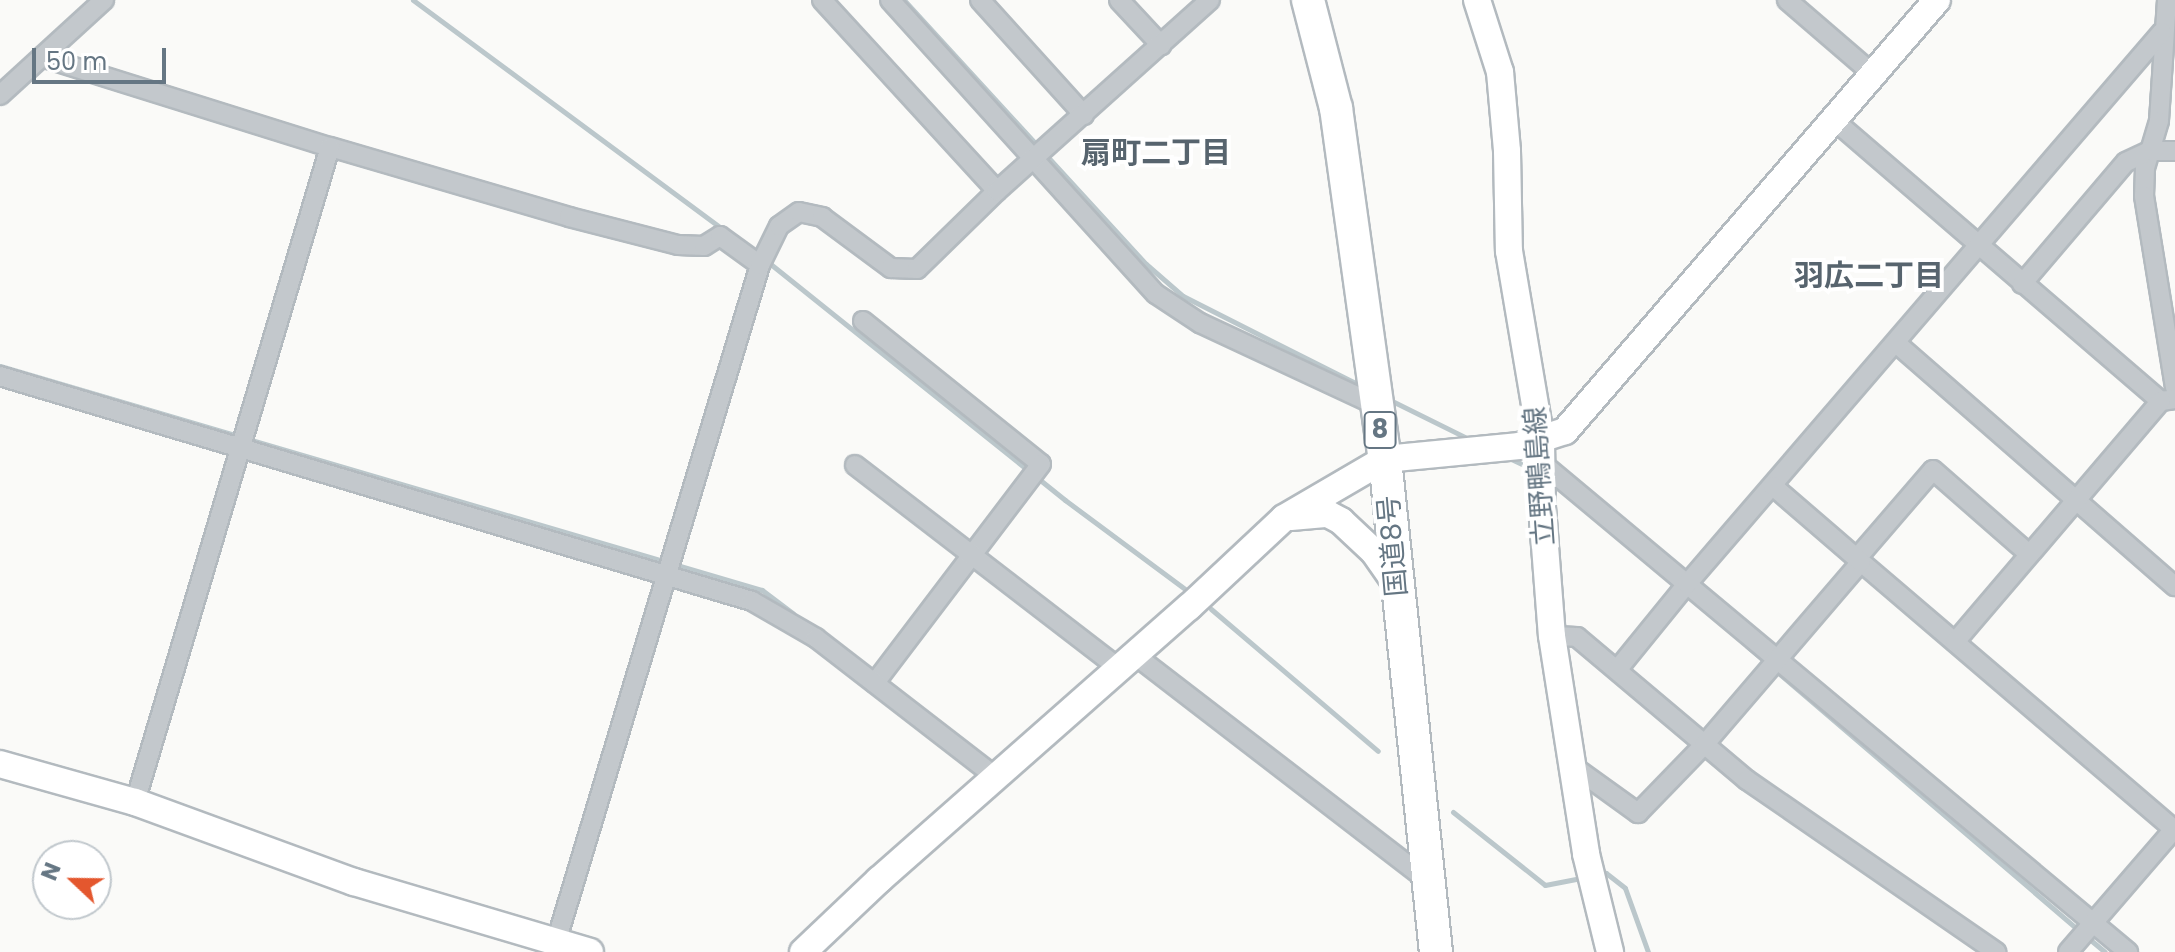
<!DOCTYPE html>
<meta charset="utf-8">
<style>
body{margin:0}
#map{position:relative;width:2175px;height:952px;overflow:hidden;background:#fafaf8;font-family:Poppins,"Noto Sans JP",sans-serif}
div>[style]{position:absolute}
.stream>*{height:5px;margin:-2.5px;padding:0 2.5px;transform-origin:2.5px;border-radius:2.5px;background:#bbc7cb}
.roads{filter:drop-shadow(2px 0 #b3babf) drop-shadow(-2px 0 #b3babf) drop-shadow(0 2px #b3babf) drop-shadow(0 -2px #b3babf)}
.street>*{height:18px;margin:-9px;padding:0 9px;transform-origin:9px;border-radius:9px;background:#c3c8cc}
.secondary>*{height:26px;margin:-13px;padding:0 13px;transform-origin:13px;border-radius:13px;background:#fff}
.highway>*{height:32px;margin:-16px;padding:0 16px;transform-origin:16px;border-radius:16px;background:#fff}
span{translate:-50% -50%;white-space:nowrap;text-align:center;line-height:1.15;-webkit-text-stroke:8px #fff;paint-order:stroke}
.shield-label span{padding:2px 6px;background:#fff;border:2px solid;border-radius:6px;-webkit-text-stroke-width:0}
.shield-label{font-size:26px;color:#657683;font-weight:700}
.street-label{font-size:28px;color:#657683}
.neighbourhood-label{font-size:30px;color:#57646e;font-weight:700}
.north{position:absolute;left:32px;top:840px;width:80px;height:80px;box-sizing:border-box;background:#fff;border:2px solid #c1c8cd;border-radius:50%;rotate:292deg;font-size:22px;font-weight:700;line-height:32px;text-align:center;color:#657683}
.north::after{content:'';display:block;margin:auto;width:28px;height:36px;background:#e4572e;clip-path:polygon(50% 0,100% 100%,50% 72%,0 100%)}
.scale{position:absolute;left:32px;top:48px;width:134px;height:36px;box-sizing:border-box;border:4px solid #657683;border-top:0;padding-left:10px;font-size:24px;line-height:28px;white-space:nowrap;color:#657683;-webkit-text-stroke:6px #fff;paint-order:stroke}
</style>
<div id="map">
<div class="stream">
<div style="left:413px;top:0;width:387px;rotate:36.5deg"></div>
<div style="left:904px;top:0;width:358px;rotate:47.5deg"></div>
<div style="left:1146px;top:264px;width:49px;rotate:40.9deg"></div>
<div style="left:1183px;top:296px;width:202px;rotate:26.8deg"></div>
<div style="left:768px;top:262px;width:381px;rotate:38.7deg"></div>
<div style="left:1065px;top:500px;width:149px;rotate:36.6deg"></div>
<div style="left:0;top:366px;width:248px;rotate:16.4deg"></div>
<div style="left:1390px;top:400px;width:90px;rotate:26.3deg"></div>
<div style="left:248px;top:439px;width:536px;rotate:16.37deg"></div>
<div style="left:762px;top:590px;width:39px;rotate:37deg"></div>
<div style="left:1509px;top:458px;width:26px;rotate:25deg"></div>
<div style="left:1211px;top:609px;width:219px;rotate:40.4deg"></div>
<div style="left:1747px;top:646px;width:438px;rotate:40.6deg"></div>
<div style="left:1453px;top:812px;width:117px;rotate:38.4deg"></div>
<div style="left:1545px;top:885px;width:38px;rotate:-11deg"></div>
<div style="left:1600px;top:874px;width:6px;rotate:-9deg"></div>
<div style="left:1606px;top:873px;width:24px;rotate:38deg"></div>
<div style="left:1625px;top:888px;width:68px;rotate:70.2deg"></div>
<div style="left:2087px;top:937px;width:23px;rotate:40deg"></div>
</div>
<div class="roads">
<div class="street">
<div style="left:822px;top:0;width:259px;rotate:47.5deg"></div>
<div style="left:890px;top:0;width:396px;rotate:47.9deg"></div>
<div style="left:1156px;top:294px;width:53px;rotate:33.4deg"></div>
<div style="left:1200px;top:323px;width:194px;rotate:25deg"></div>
<div style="left:980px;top:0;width:155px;rotate:47.9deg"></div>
<div style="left:1119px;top:0;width:62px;rotate:47deg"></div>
<div style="left:1787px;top:0;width:113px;rotate:40.7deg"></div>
<div style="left:2167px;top:0;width:121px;rotate:93.8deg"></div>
<div style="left:2159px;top:121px;width:49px;rotate:106.6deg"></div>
<div style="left:2145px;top:168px;width:28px;rotate:92deg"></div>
<div style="left:2144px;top:196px;width:194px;rotate:80.8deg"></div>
<div style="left:42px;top:57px;width:302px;rotate:17.4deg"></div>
<div style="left:330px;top:147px;width:249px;rotate:16.3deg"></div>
<div style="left:569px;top:217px;width:113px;rotate:14.4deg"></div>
<div style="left:678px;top:245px;width:26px;rotate:2deg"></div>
<div style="left:704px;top:246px;width:19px;rotate:-32deg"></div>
<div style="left:720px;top:236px;width:49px;rotate:35.9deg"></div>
<div style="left:0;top:95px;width:141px;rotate:-42.4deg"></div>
<div style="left:1835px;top:121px;width:430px;rotate:40.7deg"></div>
<div style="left:2161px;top:401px;width:14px;rotate:-8deg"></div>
<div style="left:2022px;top:284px;width:160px;rotate:-49.6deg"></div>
<div style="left:2126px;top:162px;width:26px;rotate:-25deg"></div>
<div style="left:2150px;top:151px;width:25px"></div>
<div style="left:863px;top:321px;width:228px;rotate:38.8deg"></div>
<div style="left:1041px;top:464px;width:275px;rotate:127.2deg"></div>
<div style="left:1896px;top:343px;width:370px;rotate:41.1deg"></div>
<div style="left:0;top:376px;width:785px;rotate:16.66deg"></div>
<div style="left:752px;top:601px;width:74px;rotate:30deg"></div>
<div style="left:816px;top:638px;width:227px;rotate:37.7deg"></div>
<div style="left:1543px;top:464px;width:762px;rotate:39.83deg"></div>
<div style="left:855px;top:465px;width:333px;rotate:37.6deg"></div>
<div style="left:1857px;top:558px;width:116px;rotate:-49.2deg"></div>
<div style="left:1933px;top:470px;width:128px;rotate:41.2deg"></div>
<div style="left:1861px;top:562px;width:413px;rotate:40.5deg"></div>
<div style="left:1552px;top:636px;width:25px;rotate:2deg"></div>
<div style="left:1577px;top:637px;width:222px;rotate:40.1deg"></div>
<div style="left:1747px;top:780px;width:303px;rotate:34.6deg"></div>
<div style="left:1955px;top:642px;width:317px;rotate:-49.5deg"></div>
<div style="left:1135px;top:655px;width:370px;rotate:37.6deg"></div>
<div style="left:1617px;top:670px;width:111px;rotate:-50.9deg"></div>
<div style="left:1687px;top:584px;width:728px;rotate:-49.29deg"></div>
<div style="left:1570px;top:764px;width:84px;rotate:35.8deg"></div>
<div style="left:1638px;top:813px;width:95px;rotate:-45.9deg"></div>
<div style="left:1704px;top:745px;width:241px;rotate:-49.4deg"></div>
<div style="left:1861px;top:562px;width:116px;rotate:-139.2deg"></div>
<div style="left:135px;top:802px;width:683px;rotate:-73.42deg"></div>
<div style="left:556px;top:942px;width:707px;rotate:-73.23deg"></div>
<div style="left:760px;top:265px;width:43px;rotate:-64deg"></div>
<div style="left:779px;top:226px;width:24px;rotate:-35deg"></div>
<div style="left:799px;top:212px;width:24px;rotate:12deg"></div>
<div style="left:822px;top:217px;width:86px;rotate:36.5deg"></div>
<div style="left:891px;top:268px;width:26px;rotate:2deg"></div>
<div style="left:917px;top:269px;width:112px;rotate:-44.3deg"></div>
<div style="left:997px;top:191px;width:286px;rotate:-41.9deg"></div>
<div style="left:2068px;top:952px;width:164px;rotate:-49.2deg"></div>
</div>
<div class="secondary">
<div style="left:1477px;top:0;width:76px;rotate:72.3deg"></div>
<div style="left:1500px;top:72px;width:79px;rotate:84.9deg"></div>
<div style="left:1507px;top:151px;width:100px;rotate:88.9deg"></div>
<div style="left:1509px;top:251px;width:193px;rotate:80.4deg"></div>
<div style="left:1541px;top:441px;width:66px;rotate:89.1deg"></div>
<div style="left:1542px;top:507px;width:129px;rotate:85.6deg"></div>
<div style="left:1552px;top:636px;width:221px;rotate:81.1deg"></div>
<div style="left:1586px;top:854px;width:101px;rotate:76.2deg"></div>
<div style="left:1291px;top:517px;width:37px;rotate:-5deg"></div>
<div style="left:1328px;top:514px;width:15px;rotate:28deg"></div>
<div style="left:1341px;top:521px;width:45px;rotate:43.2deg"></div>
<div style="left:1374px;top:552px;width:39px;rotate:55deg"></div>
<div style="left:0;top:764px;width:140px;rotate:15.7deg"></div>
<div style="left:135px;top:802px;width:233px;rotate:20.1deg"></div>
<div style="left:354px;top:882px;width:246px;rotate:16.5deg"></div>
<div style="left:803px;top:952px;width:105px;rotate:-43.5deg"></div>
<div style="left:879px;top:880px;width:413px;rotate:-41.4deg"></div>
<div style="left:1189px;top:607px;width:130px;rotate:-43.1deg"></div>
<div style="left:1284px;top:518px;width:117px;rotate:-30.3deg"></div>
<div style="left:1385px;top:459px;width:135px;rotate:-5.5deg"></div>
<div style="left:1519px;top:446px;width:48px;rotate:-18.1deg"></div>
<div style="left:1565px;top:431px;width:569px;rotate:-49.2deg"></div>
</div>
<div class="highway">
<div style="left:1308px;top:0;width:112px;rotate:75.5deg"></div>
<div style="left:1336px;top:108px;width:354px;rotate:82.1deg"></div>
<div style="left:1385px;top:459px;width:496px;rotate:84.1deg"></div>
</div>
</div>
<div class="shield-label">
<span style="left:1380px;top:430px">8</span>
</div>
<div class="street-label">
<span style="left:1540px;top:476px;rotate:-94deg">立野鴨島線</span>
<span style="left:1393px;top:546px;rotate:-95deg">国道8号</span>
</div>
<div class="neighbourhood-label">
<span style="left:1156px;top:153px">扇町二丁目</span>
<span style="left:1869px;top:276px">羽広二丁目</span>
</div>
<div class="north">N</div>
<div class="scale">50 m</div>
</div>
